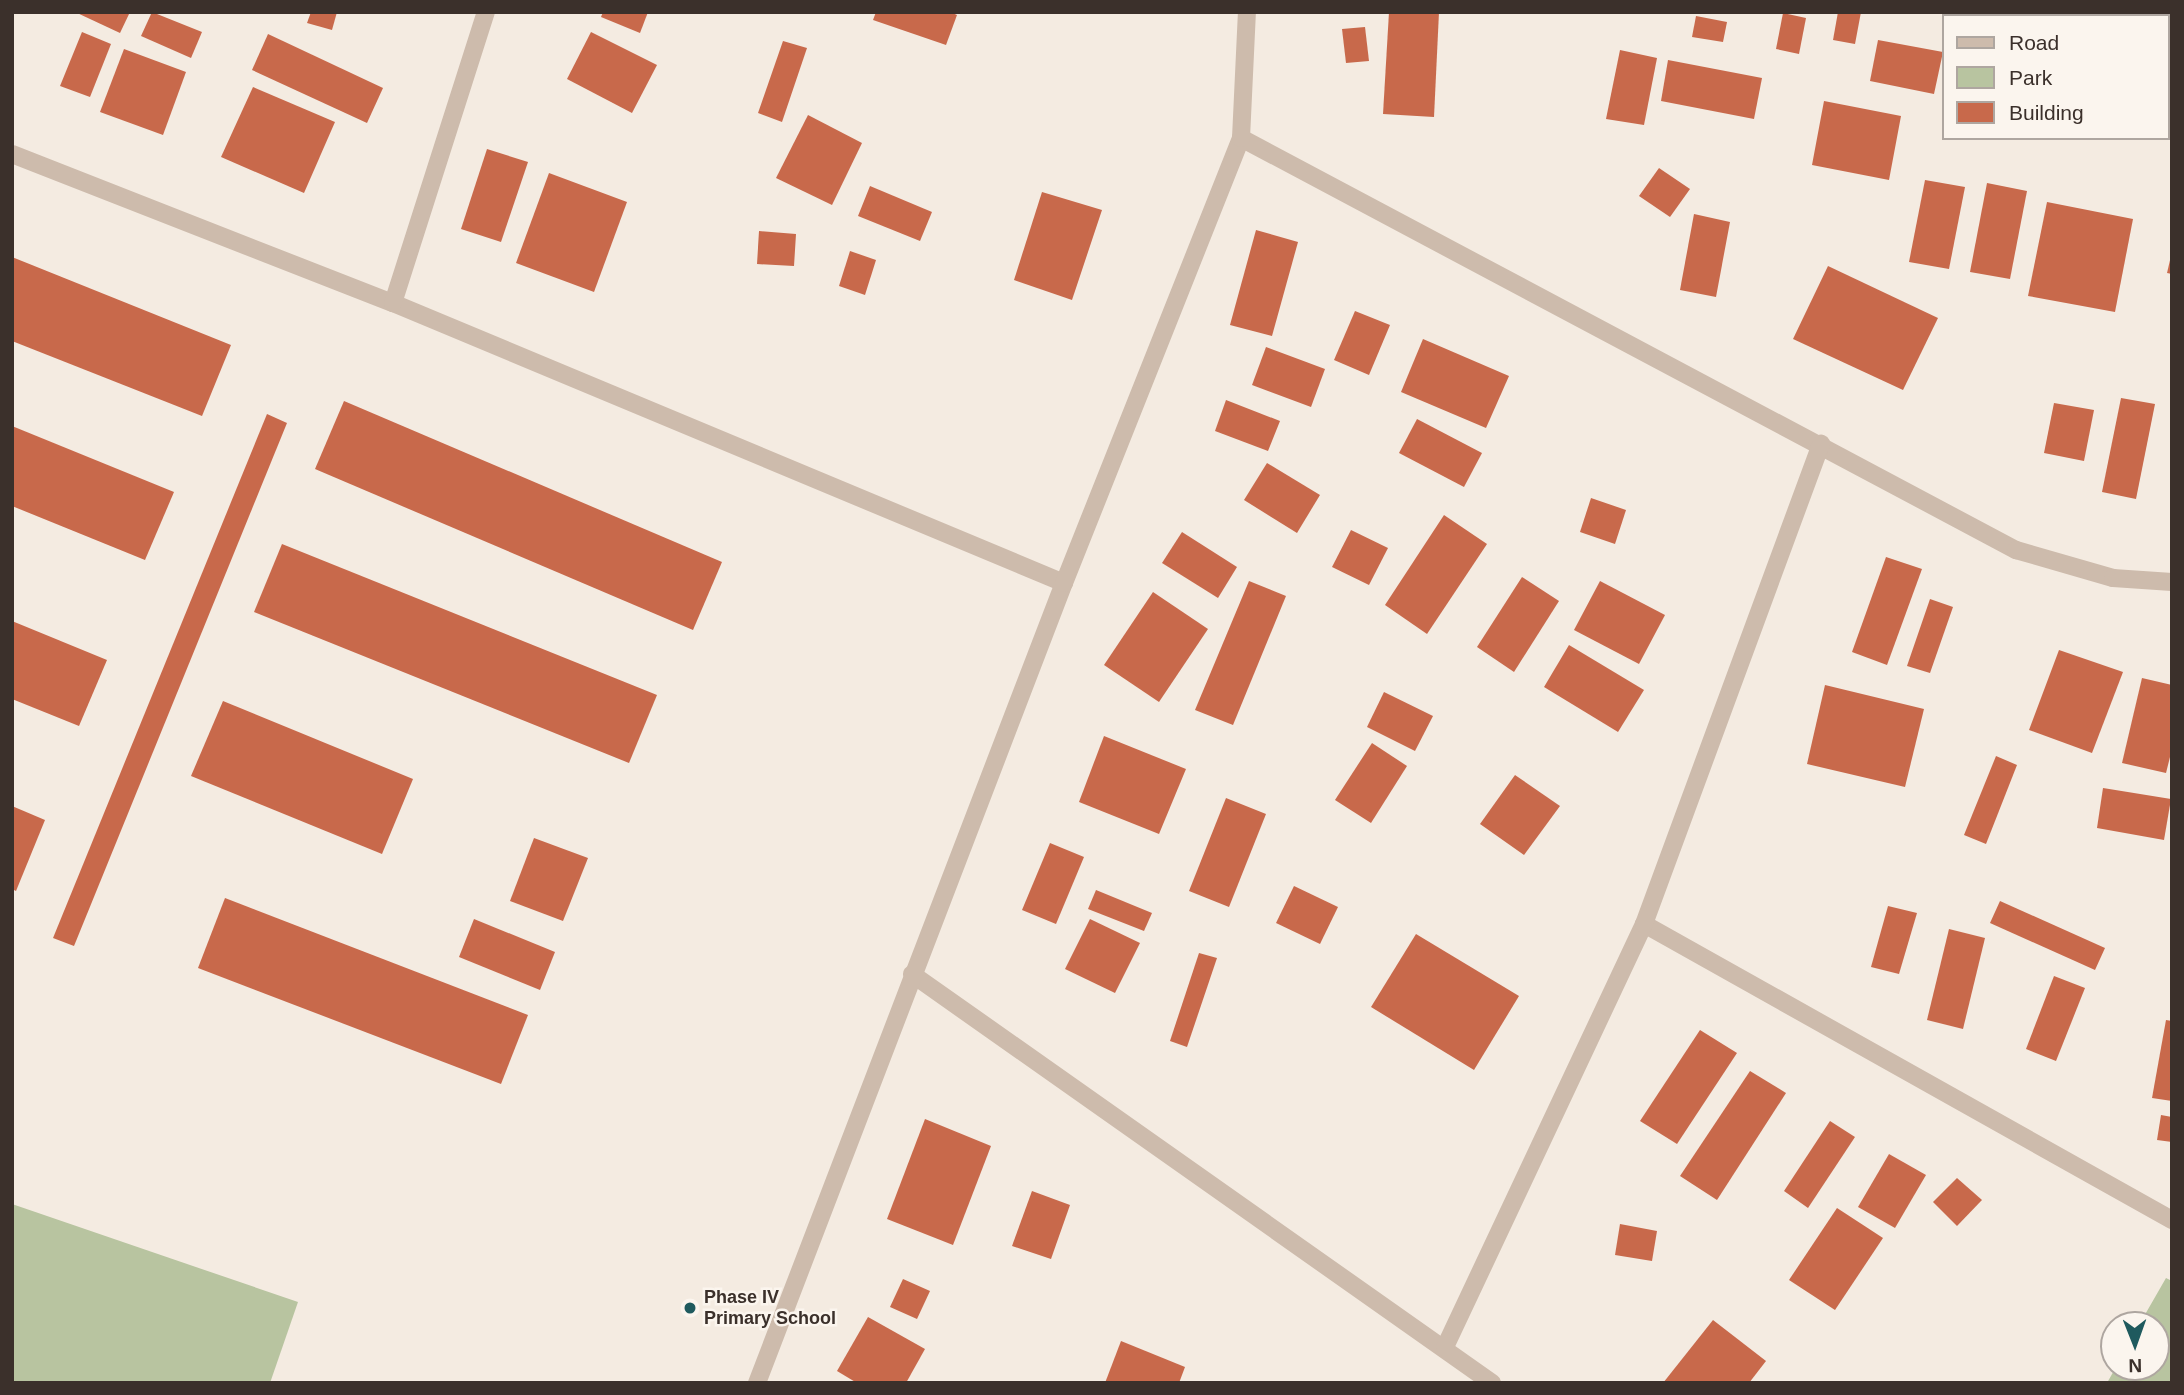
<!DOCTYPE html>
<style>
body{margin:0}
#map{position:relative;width:2184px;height:1395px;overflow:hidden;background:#f4ebe1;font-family:Helvetica,sans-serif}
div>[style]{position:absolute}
.green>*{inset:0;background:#b8c4a0}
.building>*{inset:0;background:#c8694b}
.street>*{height:18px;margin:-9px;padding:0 9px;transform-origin:9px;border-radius:9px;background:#cdbbac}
.dots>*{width:19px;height:19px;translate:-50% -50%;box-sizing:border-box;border:4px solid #fbf5ee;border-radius:50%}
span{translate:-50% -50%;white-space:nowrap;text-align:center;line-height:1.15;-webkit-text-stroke:5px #fbf5ee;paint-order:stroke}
.poi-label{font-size:18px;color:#3b302b;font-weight:700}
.left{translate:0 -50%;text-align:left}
.frame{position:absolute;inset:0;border:14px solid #3b302b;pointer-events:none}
.legend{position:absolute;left:1942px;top:14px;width:228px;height:126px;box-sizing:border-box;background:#fbf5ee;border:2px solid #aea6a0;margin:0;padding:9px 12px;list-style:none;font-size:21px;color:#3b302b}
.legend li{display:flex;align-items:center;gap:14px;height:35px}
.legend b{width:35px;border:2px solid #aea6a0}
.north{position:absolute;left:2100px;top:1311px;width:70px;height:70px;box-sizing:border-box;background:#fbf5ee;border:2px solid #aea6a0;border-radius:50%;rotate:179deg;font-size:19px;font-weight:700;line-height:28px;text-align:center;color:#3b302b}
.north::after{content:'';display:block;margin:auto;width:24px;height:32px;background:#1f5a5e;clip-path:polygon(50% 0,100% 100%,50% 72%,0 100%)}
</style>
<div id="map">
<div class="green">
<div style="clip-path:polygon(12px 1204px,298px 1302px,270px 1383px,12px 1383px)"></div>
<div style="clip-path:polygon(2166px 1278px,2172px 1281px,2172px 1383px,2107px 1383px,2116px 1367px,2156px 1367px,2156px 1325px,2139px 1325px)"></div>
</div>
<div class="building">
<div style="clip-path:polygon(75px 12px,130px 12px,120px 33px)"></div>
<div style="clip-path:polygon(152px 12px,202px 32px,191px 58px,141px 36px)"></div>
<div style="clip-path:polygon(311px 12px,337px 12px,332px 30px,307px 23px)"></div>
<div style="clip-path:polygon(603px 12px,648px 12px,640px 33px,601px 17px)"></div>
<div style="clip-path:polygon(876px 12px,950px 12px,957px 15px,946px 45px,873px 20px)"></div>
<div style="clip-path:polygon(1389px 12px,1439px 12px,1434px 117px,1383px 114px)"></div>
<div style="clip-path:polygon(1838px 12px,1861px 12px,1855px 44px,1833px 40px)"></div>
<div style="clip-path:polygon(1783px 13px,1806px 18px,1799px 54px,1776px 49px)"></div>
<div style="clip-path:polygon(1696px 16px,1727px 22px,1723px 42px,1692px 37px)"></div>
<div style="clip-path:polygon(1365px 27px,1369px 61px,1346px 63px,1342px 29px)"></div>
<div style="clip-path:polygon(82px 32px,111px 44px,90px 97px,60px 86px)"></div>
<div style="clip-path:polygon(591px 32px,657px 65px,632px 113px,567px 79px)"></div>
<div style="clip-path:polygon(268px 34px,383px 88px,367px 123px,252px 70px)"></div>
<div style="clip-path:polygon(1878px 40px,1943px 52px,1934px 94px,1870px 81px)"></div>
<div style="clip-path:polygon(783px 41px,807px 48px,782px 122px,758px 113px)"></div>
<div style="clip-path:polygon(124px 49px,186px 72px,163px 135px,100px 112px)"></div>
<div style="clip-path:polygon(1620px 50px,1657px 58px,1644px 125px,1606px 119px)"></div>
<div style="clip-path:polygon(1668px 60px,1762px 78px,1754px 119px,1661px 101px)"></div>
<div style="clip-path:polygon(253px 87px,335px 122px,304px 193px,221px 157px)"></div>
<div style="clip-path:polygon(1824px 101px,1901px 116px,1889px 180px,1812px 165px)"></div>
<div style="clip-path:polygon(808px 115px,862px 143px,832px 205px,776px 178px)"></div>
<div style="clip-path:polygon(487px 149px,528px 162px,501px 242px,461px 229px)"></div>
<div style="clip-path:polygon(1659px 168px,1690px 189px,1670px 217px,1639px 196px)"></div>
<div style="clip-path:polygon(549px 173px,627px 202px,594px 292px,516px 263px)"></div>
<div style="clip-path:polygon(1925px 180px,1965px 187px,1949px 269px,1909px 262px)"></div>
<div style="clip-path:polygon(1987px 183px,2027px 191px,2010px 279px,1970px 272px)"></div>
<div style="clip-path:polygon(870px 186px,932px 212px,920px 241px,858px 216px)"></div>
<div style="clip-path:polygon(1042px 192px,1102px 210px,1072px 300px,1014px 280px)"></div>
<div style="clip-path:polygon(2047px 202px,2133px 219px,2115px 312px,2028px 296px)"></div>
<div style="clip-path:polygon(1694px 214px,1730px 222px,1716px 297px,1680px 290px)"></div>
<div style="clip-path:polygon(1256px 230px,1298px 242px,1272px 336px,1230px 325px)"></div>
<div style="clip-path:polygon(759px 231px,796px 234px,794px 266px,757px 264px)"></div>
<div style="clip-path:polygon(850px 251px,876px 260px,865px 295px,839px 286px)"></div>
<div style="clip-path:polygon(2171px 256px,2172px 256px,2172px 274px,2167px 273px)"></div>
<div style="clip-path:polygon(12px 257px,231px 345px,202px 416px,12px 341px)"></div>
<div style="clip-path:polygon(1828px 266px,1938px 318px,1903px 390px,1793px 339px)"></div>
<div style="clip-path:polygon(1355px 311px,1390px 325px,1369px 375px,1334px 360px)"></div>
<div style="clip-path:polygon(1423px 339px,1509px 376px,1486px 428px,1401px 392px)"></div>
<div style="clip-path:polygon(1266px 347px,1325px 369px,1311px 407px,1252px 385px)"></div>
<div style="clip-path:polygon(2121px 398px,2155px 404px,2136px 499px,2102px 492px)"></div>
<div style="clip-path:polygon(1226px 400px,1280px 421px,1268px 451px,1215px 431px)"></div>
<div style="clip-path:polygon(344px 401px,722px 562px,693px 630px,315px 469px)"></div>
<div style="clip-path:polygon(2054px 403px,2094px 410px,2084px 461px,2044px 453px)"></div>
<div style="clip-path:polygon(267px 414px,287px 423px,74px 946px,53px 938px)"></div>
<div style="clip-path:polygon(1417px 419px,1482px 453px,1464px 487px,1399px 453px)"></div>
<div style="clip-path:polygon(12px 426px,174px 492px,145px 560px,12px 506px)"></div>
<div style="clip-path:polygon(1267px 463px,1320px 495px,1297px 533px,1244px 500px)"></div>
<div style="clip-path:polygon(1591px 498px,1626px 510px,1615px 544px,1580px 532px)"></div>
<div style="clip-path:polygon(1444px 515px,1487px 544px,1427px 634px,1385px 605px)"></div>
<div style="clip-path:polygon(1351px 530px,1388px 548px,1369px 585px,1332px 567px)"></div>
<div style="clip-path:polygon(1182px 532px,1237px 567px,1218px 598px,1162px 563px)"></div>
<div style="clip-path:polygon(282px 544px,657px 695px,629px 763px,254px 612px)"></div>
<div style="clip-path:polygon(1886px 557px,1922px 569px,1887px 665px,1852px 652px)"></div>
<div style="clip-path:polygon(1522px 577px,1559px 601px,1514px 672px,1477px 647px)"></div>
<div style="clip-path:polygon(1249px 581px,1286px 596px,1233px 725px,1195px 710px)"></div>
<div style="clip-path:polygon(1600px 581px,1665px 615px,1639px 664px,1574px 630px)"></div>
<div style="clip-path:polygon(1153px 592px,1208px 629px,1159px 702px,1104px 665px)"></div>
<div style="clip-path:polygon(1930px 599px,1953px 607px,1930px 673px,1907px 666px)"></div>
<div style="clip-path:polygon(12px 621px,107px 660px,79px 726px,12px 699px)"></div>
<div style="clip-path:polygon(1569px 645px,1644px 690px,1618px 732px,1544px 687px)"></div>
<div style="clip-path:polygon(2059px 650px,2123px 672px,2092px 753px,2029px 730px)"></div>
<div style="clip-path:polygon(2142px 678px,2172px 685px,2172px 749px,2166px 773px,2122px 763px)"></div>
<div style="clip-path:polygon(1825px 685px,1924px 709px,1905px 787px,1807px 764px)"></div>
<div style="clip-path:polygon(1384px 692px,1433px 716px,1415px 751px,1367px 727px)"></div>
<div style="clip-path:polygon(223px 701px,413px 779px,382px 854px,191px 776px)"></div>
<div style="clip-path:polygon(1104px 736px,1186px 769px,1159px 834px,1079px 802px)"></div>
<div style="clip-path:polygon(1372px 743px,1407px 766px,1371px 823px,1335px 800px)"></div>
<div style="clip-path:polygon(1996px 756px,2017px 765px,1986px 844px,1964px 835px)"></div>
<div style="clip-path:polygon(1515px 775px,1560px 806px,1524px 855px,1480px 824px)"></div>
<div style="clip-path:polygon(2103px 788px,2171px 799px,2164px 840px,2097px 828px)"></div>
<div style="clip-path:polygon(1226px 798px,1266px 814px,1229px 907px,1189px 891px)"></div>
<div style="clip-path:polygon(12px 806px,45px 820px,16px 891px,12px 889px)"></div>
<div style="clip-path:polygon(534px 838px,588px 858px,563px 921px,510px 901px)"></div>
<div style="clip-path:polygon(1050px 843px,1084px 857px,1056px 924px,1022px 910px)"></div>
<div style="clip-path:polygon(1294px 886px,1338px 907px,1320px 944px,1276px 923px)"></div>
<div style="clip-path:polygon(1096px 890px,1152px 913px,1144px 931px,1088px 909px)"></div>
<div style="clip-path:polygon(225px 898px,528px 1015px,501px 1084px,198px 968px)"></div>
<div style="clip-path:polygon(2000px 901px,2105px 948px,2095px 970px,1990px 923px)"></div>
<div style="clip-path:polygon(1888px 906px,1917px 913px,1899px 974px,1871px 967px)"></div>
<div style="clip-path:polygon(474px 919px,555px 952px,540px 990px,459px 957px)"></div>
<div style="clip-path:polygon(1090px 919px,1140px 943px,1115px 993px,1065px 969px)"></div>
<div style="clip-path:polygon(1949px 929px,1985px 938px,1963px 1029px,1927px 1020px)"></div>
<div style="clip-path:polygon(1416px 934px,1519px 996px,1474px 1070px,1371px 1007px)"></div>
<div style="clip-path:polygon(1199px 953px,1217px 958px,1187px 1047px,1170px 1041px)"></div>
<div style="clip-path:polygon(2054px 976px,2085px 988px,2056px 1061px,2026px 1049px)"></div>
<div style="clip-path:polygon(2166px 1020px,2172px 1021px,2172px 1101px,2152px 1098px)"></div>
<div style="clip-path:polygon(1700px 1030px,1737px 1053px,1677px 1144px,1640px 1121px)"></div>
<div style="clip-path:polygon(1750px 1071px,1786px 1093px,1717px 1200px,1680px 1176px)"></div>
<div style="clip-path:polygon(2161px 1115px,2172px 1117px,2172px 1142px,2157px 1140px)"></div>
<div style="clip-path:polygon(925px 1119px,991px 1146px,953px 1245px,887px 1219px)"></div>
<div style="clip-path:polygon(1830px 1121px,1855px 1137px,1808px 1208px,1784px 1191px)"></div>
<div style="clip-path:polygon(1889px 1154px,1926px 1175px,1895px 1228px,1858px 1207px)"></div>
<div style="clip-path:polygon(1957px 1178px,1982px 1200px,1957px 1226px,1933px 1202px)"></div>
<div style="clip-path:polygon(1032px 1191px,1070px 1205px,1051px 1259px,1012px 1246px)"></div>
<div style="clip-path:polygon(1837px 1208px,1883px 1238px,1835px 1310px,1789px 1280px)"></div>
<div style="clip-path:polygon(1620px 1224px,1657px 1231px,1652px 1261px,1615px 1255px)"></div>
<div style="clip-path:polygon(903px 1279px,930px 1291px,917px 1319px,890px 1307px)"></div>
<div style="clip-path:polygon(868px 1317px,925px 1349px,906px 1383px,857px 1383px,837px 1371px)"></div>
<div style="clip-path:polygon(1713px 1320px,1766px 1361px,1749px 1383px,1663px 1383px)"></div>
<div style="clip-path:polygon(1121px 1341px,1185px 1367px,1179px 1383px,1105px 1383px)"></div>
</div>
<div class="street">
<div style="left:1241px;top:138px;width:878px;rotate:28deg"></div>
<div style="left:2016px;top:550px;width:101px;rotate:16.1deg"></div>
<div style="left:2113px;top:578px;width:59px;rotate:3.9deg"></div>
<div style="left:12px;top:154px;width:409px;rotate:21.4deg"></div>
<div style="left:393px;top:303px;width:727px;rotate:22.65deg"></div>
<div style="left:393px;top:303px;width:305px;rotate:-72.3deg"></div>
<div style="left:1644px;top:924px;width:605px;rotate:29.28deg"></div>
<div style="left:912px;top:974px;width:710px;rotate:35.19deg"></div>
<div style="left:1445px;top:1347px;width:467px;rotate:-64.8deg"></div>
<div style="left:1644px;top:924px;width:512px;rotate:-69.76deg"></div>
<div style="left:757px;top:1383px;width:857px;rotate:-69.01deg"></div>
<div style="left:1064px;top:583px;width:479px;rotate:-68.3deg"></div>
<div style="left:1241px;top:138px;width:126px;rotate:-87.3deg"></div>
</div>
<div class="dots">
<div style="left:690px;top:1308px;background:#1f5a5e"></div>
</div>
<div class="poi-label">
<span class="left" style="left:704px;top:1308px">Phase IV<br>Primary School</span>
</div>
<div class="frame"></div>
<ul class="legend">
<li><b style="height:9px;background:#cdbbac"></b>Road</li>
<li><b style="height:19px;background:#b8c4a0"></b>Park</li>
<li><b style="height:19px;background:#c8694b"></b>Building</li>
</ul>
<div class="north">N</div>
</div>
